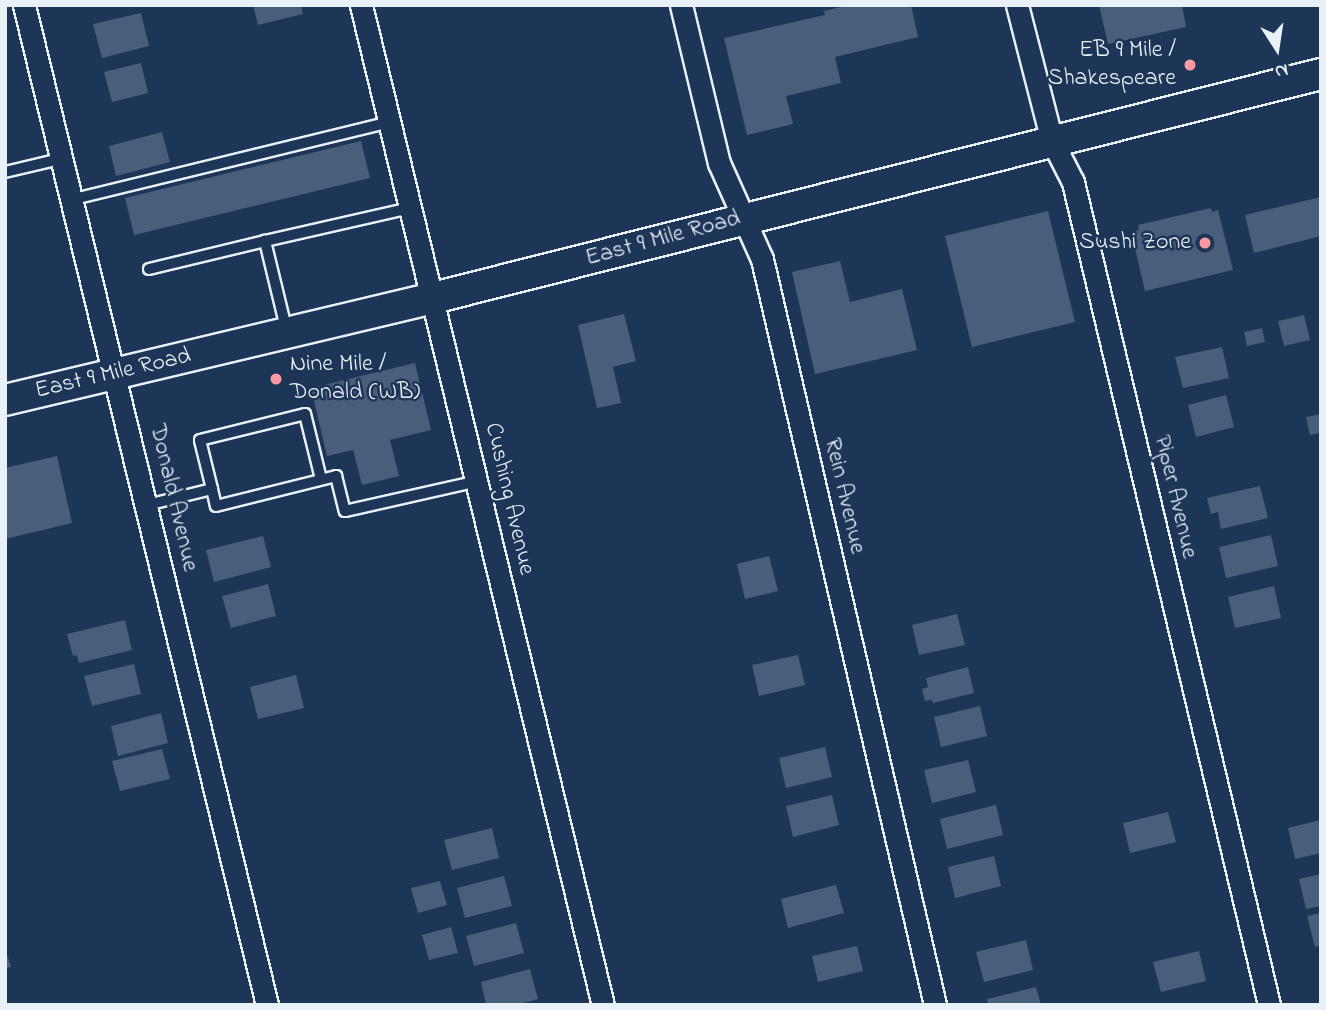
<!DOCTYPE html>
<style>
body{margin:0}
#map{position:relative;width:1326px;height:1010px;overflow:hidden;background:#1d3557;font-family:"Indie Flower",sans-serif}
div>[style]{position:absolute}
.building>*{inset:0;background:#495e7a}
.roads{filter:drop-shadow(2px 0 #e8f1f8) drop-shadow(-2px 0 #e8f1f8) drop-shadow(0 2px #e8f1f8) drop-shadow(0 -2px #e8f1f8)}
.service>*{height:10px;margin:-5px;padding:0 5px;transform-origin:5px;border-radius:5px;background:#1d3557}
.minor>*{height:21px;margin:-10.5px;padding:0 10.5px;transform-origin:10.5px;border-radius:10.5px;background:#1d3557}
.secondary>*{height:30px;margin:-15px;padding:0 15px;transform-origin:15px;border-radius:15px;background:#1d3557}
.dots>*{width:19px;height:19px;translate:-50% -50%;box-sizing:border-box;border:4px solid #1d3557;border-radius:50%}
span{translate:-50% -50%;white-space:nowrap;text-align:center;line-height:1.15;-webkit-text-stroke:5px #1d3557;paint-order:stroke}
.poi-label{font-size:24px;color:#e8f1f8}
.right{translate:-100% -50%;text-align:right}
.left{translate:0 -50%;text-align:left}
.street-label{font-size:24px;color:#e8f1f8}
.frame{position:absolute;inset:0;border:7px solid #e8f1f8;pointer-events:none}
.north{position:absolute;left:1242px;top:14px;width:70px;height:70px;-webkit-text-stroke:5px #1d3557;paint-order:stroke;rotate:168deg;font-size:19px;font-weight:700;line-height:28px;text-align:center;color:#e8f1f8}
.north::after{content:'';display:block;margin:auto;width:24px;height:32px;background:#e8f1f8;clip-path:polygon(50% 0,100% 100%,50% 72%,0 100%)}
</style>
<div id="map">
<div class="building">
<div style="clip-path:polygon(253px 5px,301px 5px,303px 14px,258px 25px)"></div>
<div style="clip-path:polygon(849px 5px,911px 5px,918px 37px,835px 57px,841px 83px,786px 96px,793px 124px,747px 135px,724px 38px,825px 15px,824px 11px)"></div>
<div style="clip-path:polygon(1099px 5px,1182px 5px,1186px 27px,1108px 44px)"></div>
<div style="clip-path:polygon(141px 13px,149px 46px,102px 58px,93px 24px)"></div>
<div style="clip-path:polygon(141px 63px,148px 93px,112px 102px,104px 72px)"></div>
<div style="clip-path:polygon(162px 132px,170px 162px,116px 176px,109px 146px)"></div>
<div style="clip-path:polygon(361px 141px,370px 178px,134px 235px,125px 198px)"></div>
<div style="clip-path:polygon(1321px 197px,1321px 236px,1254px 253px,1245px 215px)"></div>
<div style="clip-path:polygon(1211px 208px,1212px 212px,1218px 210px,1233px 270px,1145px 291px,1131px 232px,1139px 230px,1138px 225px)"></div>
<div style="clip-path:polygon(1048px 211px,1075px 322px,972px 347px,945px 236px)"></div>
<div style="clip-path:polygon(840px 261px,850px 302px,902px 289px,917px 350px,815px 374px,792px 272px)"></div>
<div style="clip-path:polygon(624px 314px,636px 361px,613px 367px,621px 403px,597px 408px,578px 325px)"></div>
<div style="clip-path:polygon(1304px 315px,1310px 340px,1284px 346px,1278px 321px)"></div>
<div style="clip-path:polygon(1262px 328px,1265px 342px,1247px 346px,1244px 332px)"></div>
<div style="clip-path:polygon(1222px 347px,1229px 378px,1183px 388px,1175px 357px)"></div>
<div style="clip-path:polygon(415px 363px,431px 430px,390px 440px,399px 476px,362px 485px,353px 450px,327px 456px,311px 388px)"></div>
<div style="clip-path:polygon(1226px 395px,1234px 427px,1196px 437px,1188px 405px)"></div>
<div style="clip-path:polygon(1321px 414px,1321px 433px,1310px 435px,1306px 417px)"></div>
<div style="clip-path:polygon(57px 456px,72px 523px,5px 539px,5px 468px)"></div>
<div style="clip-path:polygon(1260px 486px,1268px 518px,1221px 529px,1218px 512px,1211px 514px,1207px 498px)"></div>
<div style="clip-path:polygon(1271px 535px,1278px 566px,1226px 578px,1219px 547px)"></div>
<div style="clip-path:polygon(263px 536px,271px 567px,214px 582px,206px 550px)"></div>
<div style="clip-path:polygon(769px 556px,778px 591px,745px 599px,737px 564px)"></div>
<div style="clip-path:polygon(268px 584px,276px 616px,231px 628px,222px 596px)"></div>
<div style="clip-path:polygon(1274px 586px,1281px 618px,1235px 628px,1228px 597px)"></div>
<div style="clip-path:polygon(957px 614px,965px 645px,919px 655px,912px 625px)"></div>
<div style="clip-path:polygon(125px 620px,132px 650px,79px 663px,77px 655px,73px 656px,67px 634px)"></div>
<div style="clip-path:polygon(798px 655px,805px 685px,759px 696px,752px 665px)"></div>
<div style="clip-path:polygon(134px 664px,141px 694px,92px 706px,84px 676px)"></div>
<div style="clip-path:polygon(968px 667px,974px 693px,933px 703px,932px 700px,925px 701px,922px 689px,928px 687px,926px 678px)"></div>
<div style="clip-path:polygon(296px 675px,304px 708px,258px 719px,250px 687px)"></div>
<div style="clip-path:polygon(980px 706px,987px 736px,941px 747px,934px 717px)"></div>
<div style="clip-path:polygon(161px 713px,168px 743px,118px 756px,111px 726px)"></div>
<div style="clip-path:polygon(825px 747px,832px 777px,786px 788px,779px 758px)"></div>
<div style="clip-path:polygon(162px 749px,170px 779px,120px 791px,112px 761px)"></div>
<div style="clip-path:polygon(968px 760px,976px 792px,932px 803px,924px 770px)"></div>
<div style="clip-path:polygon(832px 795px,839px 825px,793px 837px,786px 806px)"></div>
<div style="clip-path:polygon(996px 805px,1003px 835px,947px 849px,940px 819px)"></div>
<div style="clip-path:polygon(1168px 812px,1176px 842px,1130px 853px,1123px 823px)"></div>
<div style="clip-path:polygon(1321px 820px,1321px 853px,1295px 859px,1288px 828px)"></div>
<div style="clip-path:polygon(492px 828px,499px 858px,452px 870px,444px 840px)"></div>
<div style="clip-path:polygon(994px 856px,1001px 886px,955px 898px,948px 867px)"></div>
<div style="clip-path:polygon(1321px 874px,1321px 906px,1306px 909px,1299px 879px)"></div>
<div style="clip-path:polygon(504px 876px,512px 906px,465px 918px,457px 888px)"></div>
<div style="clip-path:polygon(440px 881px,447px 905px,418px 913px,411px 888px)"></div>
<div style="clip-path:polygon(836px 885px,844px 913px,788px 928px,781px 899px)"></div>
<div style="clip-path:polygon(1321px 913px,1321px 945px,1315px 947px,1307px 916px)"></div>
<div style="clip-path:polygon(516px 923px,524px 953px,474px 966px,466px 936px)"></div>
<div style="clip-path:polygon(451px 927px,458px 953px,429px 960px,422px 935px)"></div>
<div style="clip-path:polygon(1026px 940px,1033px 970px,984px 982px,976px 952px)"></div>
<div style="clip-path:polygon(857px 946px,863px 971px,818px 982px,812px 956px)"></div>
<div style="clip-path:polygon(5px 949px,11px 967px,5px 968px)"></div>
<div style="clip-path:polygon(1199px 951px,1206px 981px,1161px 992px,1153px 962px)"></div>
<div style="clip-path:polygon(530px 969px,538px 999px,516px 1005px,486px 1005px,481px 982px)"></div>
<div style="clip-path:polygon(1036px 987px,1041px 1005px,988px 1005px,987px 999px)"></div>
</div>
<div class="roads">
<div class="service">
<div style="left:5px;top:172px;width:57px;rotate:-13.3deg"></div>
<div style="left:70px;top:200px;width:328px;rotate:-13.7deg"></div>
<div style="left:149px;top:269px;width:119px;rotate:-13.6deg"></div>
<div style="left:287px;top:332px;width:94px;rotate:-103.6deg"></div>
<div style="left:265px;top:241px;width:149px;rotate:-12.8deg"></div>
<div style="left:212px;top:489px;width:50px;rotate:-103.8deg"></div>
<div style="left:200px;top:440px;width:108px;rotate:-13.9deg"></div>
<div style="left:305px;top:414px;width:67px;rotate:76.2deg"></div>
<div style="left:147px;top:505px;width:67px;rotate:-13.8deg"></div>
<div style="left:212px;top:489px;width:17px;rotate:77deg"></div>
<div style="left:216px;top:506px;width:124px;rotate:-14deg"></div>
<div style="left:336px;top:476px;width:36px;rotate:76deg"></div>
<div style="left:345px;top:511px;width:136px;rotate:-12.7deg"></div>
</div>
<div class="minor">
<div style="left:24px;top:5px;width:1029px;rotate:76.34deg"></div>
<div style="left:361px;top:5px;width:1029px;rotate:76.4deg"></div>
<div style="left:681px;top:5px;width:163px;rotate:76.5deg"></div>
<div style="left:719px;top:163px;width:105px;rotate:65.9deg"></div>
<div style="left:762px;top:259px;width:766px;rotate:76.94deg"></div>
<div style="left:1017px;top:5px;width:140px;rotate:75.6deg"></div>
<div style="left:1052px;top:141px;width:46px;rotate:62.9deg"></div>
<div style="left:1073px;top:182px;width:846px;rotate:76.6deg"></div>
</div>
<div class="secondary">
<div style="left:5px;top:400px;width:440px;rotate:-13.4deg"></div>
<div style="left:433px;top:298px;width:916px;rotate:-14.16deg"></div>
</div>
</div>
<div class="dots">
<div style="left:1190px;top:65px;background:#ff9aa2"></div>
<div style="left:1205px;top:243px;background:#ff9aa2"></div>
<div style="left:276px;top:379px;background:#ff9aa2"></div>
</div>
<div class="poi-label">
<span class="right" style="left:1176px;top:65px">EB 9 Mile /<br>Shakespeare</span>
<span class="right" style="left:1191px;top:243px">Sushi Zone</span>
<span class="left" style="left:290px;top:379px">Nine Mile /<br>Donald (WB)</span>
</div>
<div class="street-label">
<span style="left:663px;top:239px;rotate:-15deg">East 9 Mile Road</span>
<span style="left:113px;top:374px;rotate:-13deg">East 9 Mile Road</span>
<span style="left:844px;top:496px;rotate:77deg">Rein Avenue</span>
<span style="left:1175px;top:497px;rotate:77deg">Piper Avenue</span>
<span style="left:173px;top:498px;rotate:77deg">Donald Avenue</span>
<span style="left:509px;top:499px;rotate:77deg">Cushing Avenue</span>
</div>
<div class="frame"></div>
<div class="north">N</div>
</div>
